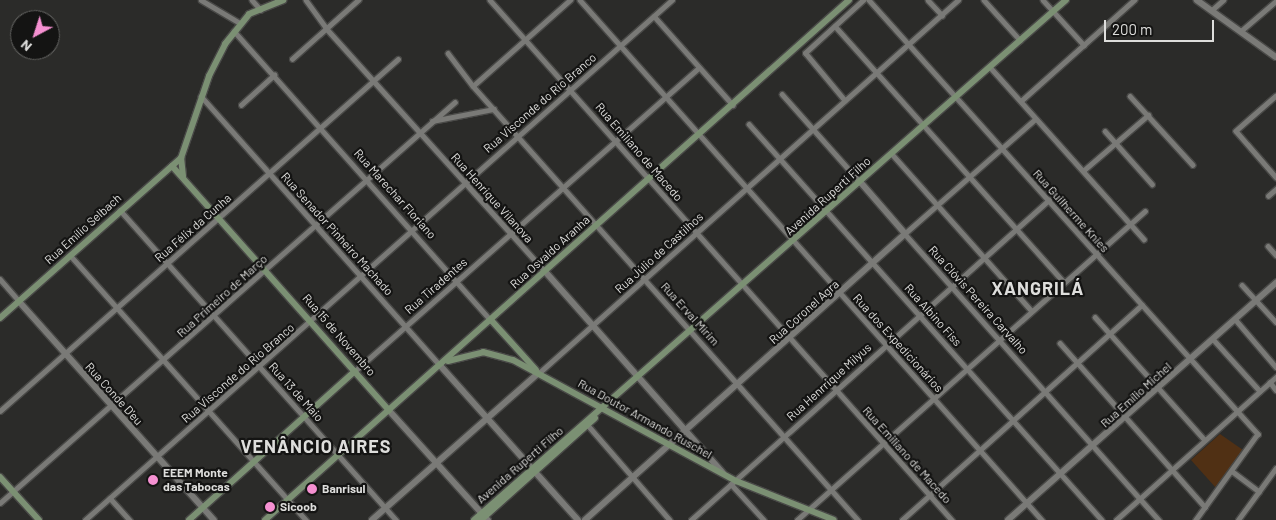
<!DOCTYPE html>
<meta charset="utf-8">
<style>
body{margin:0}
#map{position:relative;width:1276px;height:520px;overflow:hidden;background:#2b2b29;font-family:Barlow,sans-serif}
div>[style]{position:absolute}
.green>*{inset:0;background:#503014}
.roads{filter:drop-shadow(1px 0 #494947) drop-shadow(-1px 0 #494947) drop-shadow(0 1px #494947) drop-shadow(0 -1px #494947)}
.minor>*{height:4.5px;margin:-2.25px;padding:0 2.25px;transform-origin:2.25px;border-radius:2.25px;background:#7a7a77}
.tertiary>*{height:5.5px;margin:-2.75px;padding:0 2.75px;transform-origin:2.75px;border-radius:2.75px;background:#7a7a77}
.secondary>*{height:6px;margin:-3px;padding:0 3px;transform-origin:3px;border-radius:3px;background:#7b9073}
.dots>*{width:14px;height:14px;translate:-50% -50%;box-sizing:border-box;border:2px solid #141413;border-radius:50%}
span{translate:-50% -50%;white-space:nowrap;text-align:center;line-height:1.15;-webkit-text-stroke:4.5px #141413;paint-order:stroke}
.street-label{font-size:12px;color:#dededc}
.poi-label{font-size:12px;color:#dededc;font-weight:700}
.left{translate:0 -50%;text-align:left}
.district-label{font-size:18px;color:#dededc;font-weight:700;letter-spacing:1px}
.north{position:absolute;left:10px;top:10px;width:50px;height:50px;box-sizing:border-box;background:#141413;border:1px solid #656563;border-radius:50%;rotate:220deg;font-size:14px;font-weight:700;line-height:20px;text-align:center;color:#dededc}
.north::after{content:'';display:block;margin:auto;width:18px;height:22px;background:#f590d1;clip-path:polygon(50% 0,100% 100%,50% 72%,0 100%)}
.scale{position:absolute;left:1104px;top:20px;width:110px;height:22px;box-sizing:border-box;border:2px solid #dededc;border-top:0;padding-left:6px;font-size:15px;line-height:18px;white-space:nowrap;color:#dededc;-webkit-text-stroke:4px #141413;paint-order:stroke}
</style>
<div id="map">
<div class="green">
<div style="clip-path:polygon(1220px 434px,1243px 450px,1216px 488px,1191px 460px)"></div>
</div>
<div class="roads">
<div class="minor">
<div style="left:201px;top:0;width:45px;rotate:30.5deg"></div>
<div style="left:252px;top:0;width:13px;rotate:48deg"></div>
<div style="left:306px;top:0;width:34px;rotate:54deg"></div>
<div style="left:326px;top:28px;width:329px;rotate:48deg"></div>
<div style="left:490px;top:0;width:696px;rotate:48.38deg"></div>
<div style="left:580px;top:0;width:696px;rotate:48.38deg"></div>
<div style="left:869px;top:0;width:583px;rotate:48.13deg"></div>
<div style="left:1258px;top:434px;width:106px;rotate:125.8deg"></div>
<div style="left:928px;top:0;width:21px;rotate:47deg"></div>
<div style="left:984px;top:0;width:54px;rotate:48deg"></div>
<div style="left:1043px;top:0;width:61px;rotate:47.7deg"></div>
<div style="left:1212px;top:10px;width:15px;rotate:-42deg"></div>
<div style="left:654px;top:16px;width:119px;rotate:48.4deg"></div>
<div style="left:835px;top:26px;width:343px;rotate:48.2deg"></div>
<div style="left:234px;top:31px;width:387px;rotate:48.4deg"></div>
<div style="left:1241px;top:31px;width:46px;rotate:-40.6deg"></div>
<div style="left:448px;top:53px;width:41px;rotate:52.9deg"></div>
<div style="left:473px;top:86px;width:580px;rotate:48.42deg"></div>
<div style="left:292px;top:59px;width:89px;rotate:-41.8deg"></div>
<div style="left:990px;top:67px;width:231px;rotate:48.2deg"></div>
<div style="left:473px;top:86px;width:130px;rotate:-41.6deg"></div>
<div style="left:782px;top:94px;width:118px;rotate:48.4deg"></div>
<div style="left:201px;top:96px;width:361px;rotate:48.4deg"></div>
<div style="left:1130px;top:96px;width:93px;rotate:47.6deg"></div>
<div style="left:1276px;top:96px;width:53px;rotate:138.8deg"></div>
<div style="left:1236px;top:131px;width:61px;rotate:49deg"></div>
<div style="left:845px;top:101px;width:62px;rotate:-129.8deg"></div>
<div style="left:805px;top:53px;width:79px;rotate:-42.4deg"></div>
<div style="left:1021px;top:101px;width:152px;rotate:-41.8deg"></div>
<div style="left:241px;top:105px;width:45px;rotate:-42.3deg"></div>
<div style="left:1036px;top:119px;width:174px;rotate:138.7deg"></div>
<div style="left:905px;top:234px;width:383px;rotate:48.4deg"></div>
<div style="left:432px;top:121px;width:63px;rotate:-11deg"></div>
<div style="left:749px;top:124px;width:530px;rotate:48.29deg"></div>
<div style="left:1105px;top:131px;width:71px;rotate:48.4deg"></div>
<div style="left:892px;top:154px;width:210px;rotate:48.3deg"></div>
<div style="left:1083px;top:171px;width:86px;rotate:-40.7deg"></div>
<div style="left:1268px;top:196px;width:11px;rotate:-41deg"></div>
<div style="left:120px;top:210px;width:415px;rotate:48.3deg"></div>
<div style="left:1268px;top:246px;width:12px;rotate:48deg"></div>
<div style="left:70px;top:255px;width:355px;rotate:48.3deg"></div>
<div style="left:0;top:279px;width:29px;rotate:49deg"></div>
<div style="left:1242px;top:285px;width:50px;rotate:47.4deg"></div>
<div style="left:1095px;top:317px;width:165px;rotate:48.2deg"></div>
<div style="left:1235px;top:319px;width:63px;rotate:49.5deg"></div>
<div style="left:1213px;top:339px;width:70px;rotate:47.9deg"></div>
<div style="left:1060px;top:343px;width:219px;rotate:48.5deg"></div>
<div style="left:355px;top:371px;width:458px;rotate:-41.4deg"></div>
<div style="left:539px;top:373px;width:561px;rotate:-41.68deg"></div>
<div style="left:1270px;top:382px;width:10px;rotate:53deg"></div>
<div style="left:0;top:411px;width:531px;rotate:-41.49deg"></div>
<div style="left:586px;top:423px;width:128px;rotate:49.1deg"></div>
<div style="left:1232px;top:471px;width:34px;rotate:37deg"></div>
<div style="left:731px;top:484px;width:49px;rotate:47.5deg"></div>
<div style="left:110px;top:498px;width:30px;rotate:48deg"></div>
<div style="left:0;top:503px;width:606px;rotate:-41.39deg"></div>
<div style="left:85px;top:520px;width:784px;rotate:-41.54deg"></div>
<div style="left:691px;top:520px;width:480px;rotate:-41.8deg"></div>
<div style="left:797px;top:520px;width:465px;rotate:-41.6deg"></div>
<div style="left:902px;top:520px;width:322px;rotate:-41.9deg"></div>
<div style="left:1116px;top:520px;width:215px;rotate:-41.8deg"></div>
<div style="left:1238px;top:520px;width:64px;rotate:-53.8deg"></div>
</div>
<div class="tertiary">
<div style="left:1197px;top:0;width:97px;rotate:35.8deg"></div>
<div style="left:546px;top:272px;width:268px;rotate:48.6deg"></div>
<div style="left:19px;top:301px;width:293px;rotate:48.3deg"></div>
<div style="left:441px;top:366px;width:206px;rotate:48.3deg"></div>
<div style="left:389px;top:410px;width:148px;rotate:48deg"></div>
<div style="left:372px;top:520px;width:222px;rotate:-41.4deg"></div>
<div style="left:585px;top:520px;width:429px;rotate:-41.8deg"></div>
<div style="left:905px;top:234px;width:69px;rotate:-130.9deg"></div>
<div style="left:1008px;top:520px;width:358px;rotate:-41.5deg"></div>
</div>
<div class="secondary">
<div style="left:172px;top:166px;width:327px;rotate:48.4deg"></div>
<div style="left:183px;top:176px;width:18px;rotate:-96deg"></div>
<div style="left:181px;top:158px;width:87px;rotate:-71.1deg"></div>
<div style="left:209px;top:76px;width:36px;rotate:-63deg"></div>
<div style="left:225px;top:44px;width:38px;rotate:-51deg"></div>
<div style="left:249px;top:14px;width:37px;rotate:-22deg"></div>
<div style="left:0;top:318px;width:242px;rotate:-41.5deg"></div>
<div style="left:491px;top:320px;width:67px;rotate:48deg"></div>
<div style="left:448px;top:361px;width:36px;rotate:-14deg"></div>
<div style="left:483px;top:352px;width:31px;rotate:15deg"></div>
<div style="left:513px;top:360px;width:254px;rotate:28.5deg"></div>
<div style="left:736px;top:481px;width:105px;rotate:21.7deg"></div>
<div style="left:0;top:477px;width:58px;rotate:47.8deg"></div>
<div style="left:189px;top:520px;width:223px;rotate:-41.9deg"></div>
<div style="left:265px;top:520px;width:782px;rotate:-41.68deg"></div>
<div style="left:474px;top:520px;width:788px;rotate:-41.3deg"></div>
<div style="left:481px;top:520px;width:153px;rotate:-41.8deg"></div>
</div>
</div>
<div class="dots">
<div style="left:153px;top:480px;background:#f590d1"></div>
<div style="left:312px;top:489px;background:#f590d1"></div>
<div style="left:270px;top:507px;background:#f590d1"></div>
</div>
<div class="street-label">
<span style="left:540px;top:103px;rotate:-41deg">Rua Visconde do Rio Branco</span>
<span style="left:639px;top:152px;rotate:49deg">Rua Emiliano de Macedo</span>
<span style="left:395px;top:194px;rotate:48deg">Rua Marechar Floriano</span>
<span style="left:828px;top:196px;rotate:-42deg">Avenida Ruperti Filho</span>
<span style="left:492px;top:198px;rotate:48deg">Rua Henrique Vilanova</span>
<span style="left:1071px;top:211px;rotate:48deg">Rua Guilherme Knies</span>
<span style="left:193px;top:228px;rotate:-41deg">Rua Félix da Cunha</span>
<span style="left:83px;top:229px;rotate:-42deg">Rua Emílio Selbach</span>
<span style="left:337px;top:234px;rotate:48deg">Rua Senador Pinheiro Machado</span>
<span style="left:550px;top:252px;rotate:-42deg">Rua Osvaldo Aranha</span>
<span style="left:659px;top:253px;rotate:-42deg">Rua Júlio de Castilhos</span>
<span style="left:436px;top:286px;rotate:-41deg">Rua Tiradentes</span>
<span style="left:222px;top:296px;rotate:-42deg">Rua Primeiro de Março</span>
<span style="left:978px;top:300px;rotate:48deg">Rua Clóvis Pereira Carvalho</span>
<span style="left:804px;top:312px;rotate:-42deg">Rua Coronel Agra</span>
<span style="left:690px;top:314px;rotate:48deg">Rua Erval Mirim</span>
<span style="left:933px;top:315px;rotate:48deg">Rua Albino Fiss</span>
<span style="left:339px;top:335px;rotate:49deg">Rua 15 de Novembro</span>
<span style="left:898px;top:343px;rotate:48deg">Rua dos Expedicionários</span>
<span style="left:238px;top:373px;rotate:-41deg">Rua Visconde do Rio Branco</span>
<span style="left:829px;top:382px;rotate:-42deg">Rua Henrrique Milyus</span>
<span style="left:296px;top:392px;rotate:48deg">Rua 13 de Maio</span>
<span style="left:114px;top:394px;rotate:48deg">Rua Conde D'eu</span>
<span style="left:1136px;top:395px;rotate:-42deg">Rua Emílio Michel</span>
<span style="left:645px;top:419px;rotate:29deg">Rua Doutor Armando Ruschel</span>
<span style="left:907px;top:455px;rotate:48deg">Rua Emiliano de Macedo</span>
<span style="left:520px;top:465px;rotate:-41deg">Avenida Ruperti Filho</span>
</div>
<div class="poi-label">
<span class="left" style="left:163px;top:480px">EEEM Monte<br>das Tabocas</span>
<span class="left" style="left:322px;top:489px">Banrisul</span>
<span class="left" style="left:280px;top:507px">Sicoob</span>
</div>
<div class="district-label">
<span style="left:1038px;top:288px">XANGRILÁ</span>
<span style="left:316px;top:446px">VENÂNCIO AIRES</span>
</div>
<div class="north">N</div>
<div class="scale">200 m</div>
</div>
